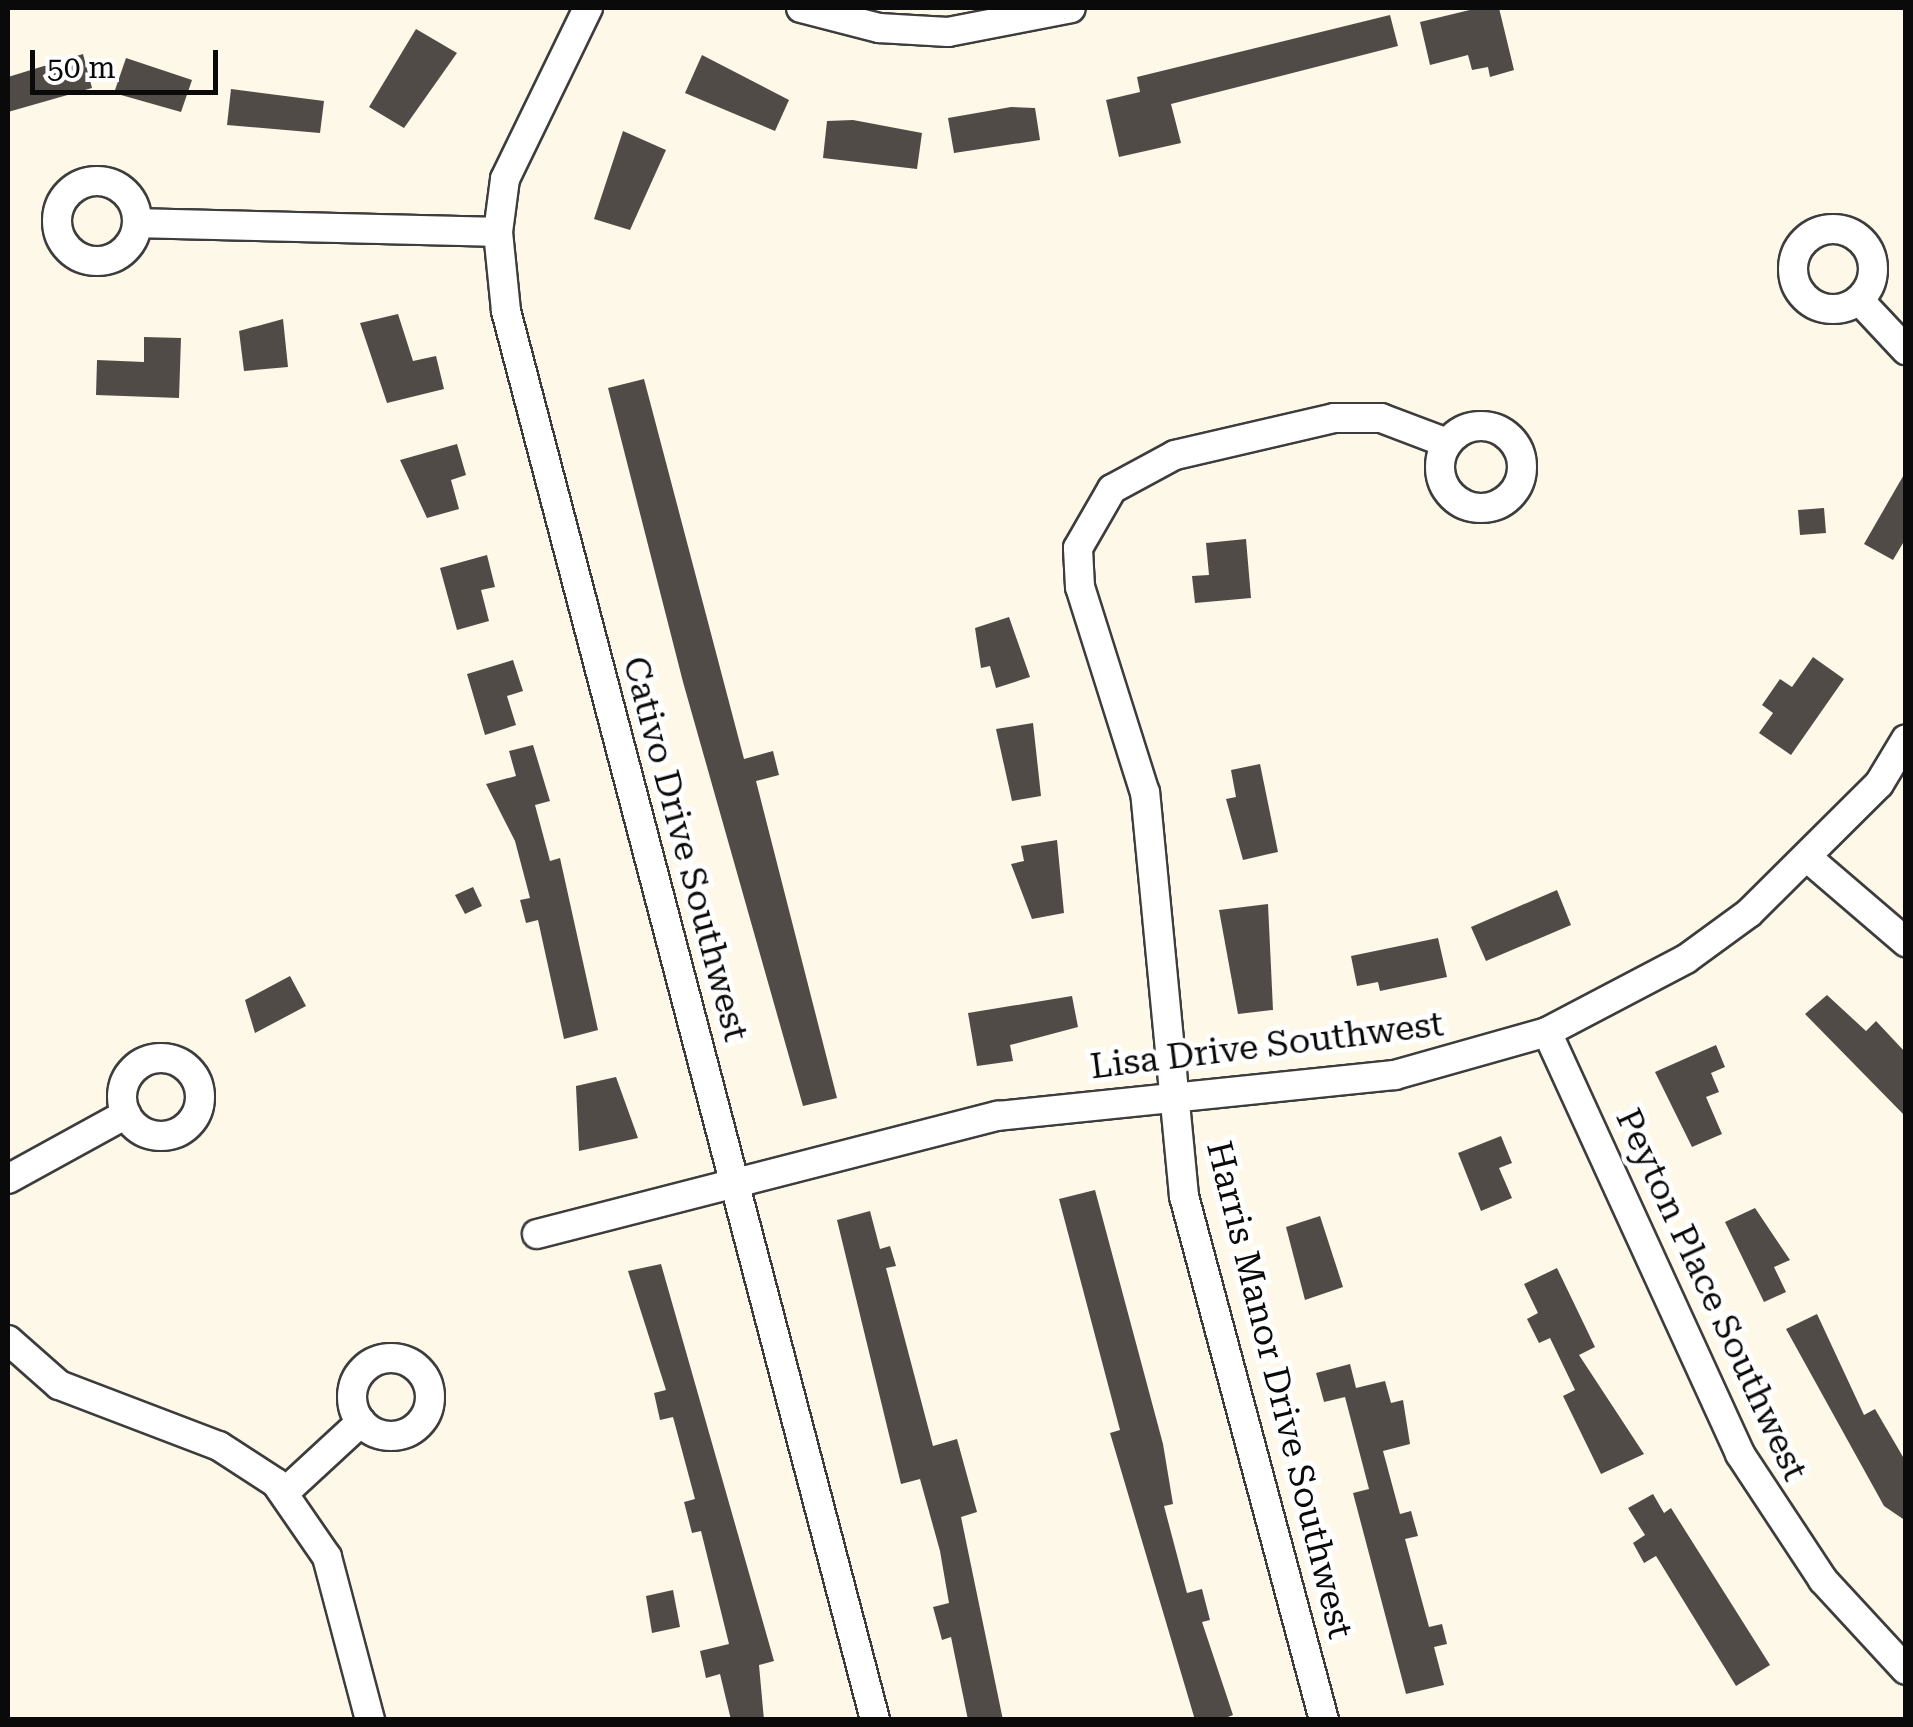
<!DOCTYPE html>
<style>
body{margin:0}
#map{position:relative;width:1913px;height:1727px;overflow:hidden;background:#fdf8e8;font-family:"Roboto Serif",serif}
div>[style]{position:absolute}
.building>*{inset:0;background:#514b47}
.roads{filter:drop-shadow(2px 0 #3d3d3d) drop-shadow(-2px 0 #3d3d3d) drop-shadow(0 2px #3d3d3d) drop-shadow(0 -2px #3d3d3d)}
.street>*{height:28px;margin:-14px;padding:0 14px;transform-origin:14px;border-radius:14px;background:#fff}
.street>.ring{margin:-14px;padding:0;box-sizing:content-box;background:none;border:28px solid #fff;border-radius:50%}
span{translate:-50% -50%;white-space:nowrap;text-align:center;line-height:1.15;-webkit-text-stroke:10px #fff;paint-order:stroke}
.street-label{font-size:35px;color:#0a0a0a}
.frame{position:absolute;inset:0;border:10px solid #0a0a0a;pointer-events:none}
.scale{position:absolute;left:30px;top:50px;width:188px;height:45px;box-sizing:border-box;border:5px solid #0a0a0a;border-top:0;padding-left:12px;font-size:30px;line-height:35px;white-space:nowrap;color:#0a0a0a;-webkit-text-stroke:8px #fff;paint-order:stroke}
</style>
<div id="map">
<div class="building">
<div style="clip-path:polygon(1478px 8px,1499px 8px,1514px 70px,1490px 77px,1488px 67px,1472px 70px,1468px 55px,1430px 65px,1420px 22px)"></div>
<div style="clip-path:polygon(1390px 15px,1398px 46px,1171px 104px,1181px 143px,1119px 157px,1106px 100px,1140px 92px,1137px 77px)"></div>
<div style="clip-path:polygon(416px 29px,457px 53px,404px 128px,369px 107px)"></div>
<div style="clip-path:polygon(83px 54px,92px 88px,8px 112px,8px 77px)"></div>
<div style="clip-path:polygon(702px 55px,789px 100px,775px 131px,685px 93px)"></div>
<div style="clip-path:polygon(126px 58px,192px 80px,181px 112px,114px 93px)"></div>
<div style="clip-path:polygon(231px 89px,324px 101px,320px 133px,227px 125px)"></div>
<div style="clip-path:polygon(1011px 107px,1035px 108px,1040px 140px,954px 153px,948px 118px)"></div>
<div style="clip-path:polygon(853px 120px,922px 133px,917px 169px,823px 158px,827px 121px)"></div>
<div style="clip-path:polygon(623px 131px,666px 150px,630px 230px,594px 219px)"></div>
<div style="clip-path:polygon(398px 314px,413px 361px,436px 356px,444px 389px,387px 403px,360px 323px)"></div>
<div style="clip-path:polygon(283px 319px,288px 367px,244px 371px,239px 331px)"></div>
<div style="clip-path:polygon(144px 337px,181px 338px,179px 398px,96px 395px,97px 360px,144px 362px)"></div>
<div style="clip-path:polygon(644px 379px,744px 759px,773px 751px,779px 775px,756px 781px,837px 1098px,803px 1106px,683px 682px,608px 388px)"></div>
<div style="clip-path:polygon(457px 444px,466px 475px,451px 480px,459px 509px,427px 518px,400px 460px)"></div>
<div style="clip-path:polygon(1906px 471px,1906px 538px,1893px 560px,1864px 544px)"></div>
<div style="clip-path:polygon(1824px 508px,1826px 533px,1800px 535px,1798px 510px)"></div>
<div style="clip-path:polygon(1246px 539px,1251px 598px,1195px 603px,1192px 576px,1209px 575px,1206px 543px)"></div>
<div style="clip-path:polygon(487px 555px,495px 587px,481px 590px,489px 621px,457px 630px,440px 568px)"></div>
<div style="clip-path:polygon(1009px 617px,1030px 677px,996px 688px,990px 666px,981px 668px,975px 628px)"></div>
<div style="clip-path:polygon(1813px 657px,1844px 679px,1791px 755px,1759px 733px,1773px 713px,1762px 705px,1780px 679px,1792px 687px)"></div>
<div style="clip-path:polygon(513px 660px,523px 691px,507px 696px,516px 725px,485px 735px,467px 674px)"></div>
<div style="clip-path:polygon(1033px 723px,1041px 796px,1012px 801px,996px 729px)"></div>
<div style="clip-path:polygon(533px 745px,550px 801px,535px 805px,550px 861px,560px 858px,598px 1030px,564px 1039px,538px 920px,526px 923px,520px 900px,530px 898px,515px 841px,486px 784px,516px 776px,509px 751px)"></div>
<div style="clip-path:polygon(1260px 764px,1278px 852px,1243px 860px,1226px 799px,1236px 797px,1231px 770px)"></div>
<div style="clip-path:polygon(1057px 840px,1064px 913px,1032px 919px,1011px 864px,1024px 861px,1021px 846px)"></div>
<div style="clip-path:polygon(473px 887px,482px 906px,465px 914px,455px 895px)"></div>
<div style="clip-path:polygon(1557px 890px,1571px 925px,1486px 961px,1471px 927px)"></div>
<div style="clip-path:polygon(1268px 904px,1273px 1010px,1238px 1014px,1219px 910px)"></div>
<div style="clip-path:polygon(1438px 938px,1447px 977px,1380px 991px,1378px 982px,1357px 986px,1351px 956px)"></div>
<div style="clip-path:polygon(290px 976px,306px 1006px,255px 1033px,245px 1000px)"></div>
<div style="clip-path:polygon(1827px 995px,1866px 1031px,1876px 1021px,1906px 1053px,1906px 1117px,1805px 1014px)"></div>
<div style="clip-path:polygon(1072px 996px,1078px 1027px,1010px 1045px,1013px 1061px,977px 1066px,968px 1013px)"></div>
<div style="clip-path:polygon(1716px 1045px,1725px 1067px,1711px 1073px,1719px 1092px,1706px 1097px,1722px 1134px,1692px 1147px,1655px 1072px)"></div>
<div style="clip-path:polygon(616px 1077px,638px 1138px,579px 1151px,576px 1086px)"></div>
<div style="clip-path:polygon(1501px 1136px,1512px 1163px,1499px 1168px,1512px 1198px,1481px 1211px,1458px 1153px)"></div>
<div style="clip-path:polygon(1095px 1190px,1163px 1444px,1173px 1504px,1164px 1506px,1187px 1593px,1202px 1589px,1210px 1620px,1202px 1622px,1233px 1715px,1220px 1720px,1195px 1720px,1110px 1433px,1120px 1430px,1059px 1199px)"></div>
<div style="clip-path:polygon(1755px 1208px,1790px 1260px,1774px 1267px,1786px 1292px,1764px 1302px,1725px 1222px)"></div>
<div style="clip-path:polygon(870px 1211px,880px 1249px,890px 1246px,896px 1266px,886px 1268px,933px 1446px,957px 1439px,977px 1512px,961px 1517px,1003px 1720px,968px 1720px,951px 1637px,942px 1640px,933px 1607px,949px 1603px,940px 1551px,920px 1479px,901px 1484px,837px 1220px)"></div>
<div style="clip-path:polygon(1320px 1216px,1343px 1287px,1305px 1300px,1286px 1227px)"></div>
<div style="clip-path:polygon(661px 1264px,774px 1661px,759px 1665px,764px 1720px,731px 1720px,720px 1674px,706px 1678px,700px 1651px,729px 1644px,701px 1531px,692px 1533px,684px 1502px,695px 1499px,673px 1417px,660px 1420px,654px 1393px,666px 1390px,628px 1271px)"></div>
<div style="clip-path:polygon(1557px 1268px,1595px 1347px,1579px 1355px,1644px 1454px,1601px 1474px,1563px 1396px,1575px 1390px,1550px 1338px,1539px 1343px,1527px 1319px,1538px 1313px,1524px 1284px)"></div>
<div style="clip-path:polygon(1817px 1314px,1864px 1415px,1875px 1409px,1906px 1462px,1906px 1521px,1884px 1506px,1786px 1329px)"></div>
<div style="clip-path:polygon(1350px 1364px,1356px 1388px,1385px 1381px,1391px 1403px,1403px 1400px,1410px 1444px,1383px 1451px,1400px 1514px,1411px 1511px,1418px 1536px,1405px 1539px,1429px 1627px,1442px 1624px,1447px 1644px,1434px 1647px,1444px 1685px,1406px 1694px,1353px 1493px,1369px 1489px,1345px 1397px,1324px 1402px,1316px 1373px)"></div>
<div style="clip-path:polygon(1653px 1494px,1664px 1513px,1671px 1508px,1770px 1665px,1736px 1686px,1656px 1556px,1644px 1563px,1633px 1543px,1645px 1535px,1628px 1508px)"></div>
<div style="clip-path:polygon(673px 1590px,680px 1627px,652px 1633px,646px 1596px)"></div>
</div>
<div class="roads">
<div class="street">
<div style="left:588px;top:8px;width:190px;rotate:115.9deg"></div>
<div style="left:505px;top:179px;width:53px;rotate:97.5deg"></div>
<div style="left:498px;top:232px;width:79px;rotate:84.2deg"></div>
<div style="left:506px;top:311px;width:1457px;rotate:75.32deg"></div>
<div style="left:801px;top:8px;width:81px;rotate:14.4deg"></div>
<div style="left:879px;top:28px;width:69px;rotate:3.3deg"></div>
<div style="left:948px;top:32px;width:125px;rotate:-11deg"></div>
<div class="ring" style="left:57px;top:181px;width:52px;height:52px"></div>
<div style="left:137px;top:223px;width:361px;rotate:1.4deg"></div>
<div class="ring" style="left:1793px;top:229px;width:52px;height:52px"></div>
<div style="left:1859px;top:300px;width:69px;rotate:46.8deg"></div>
<div class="ring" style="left:1440px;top:426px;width:54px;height:54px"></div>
<div style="left:1809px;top:859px;width:128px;rotate:40.6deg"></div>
<div style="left:1547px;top:1032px;width:464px;rotate:65.4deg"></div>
<div style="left:1740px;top:1454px;width:151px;rotate:56.6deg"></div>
<div style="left:1823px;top:1580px;width:122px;rotate:47.3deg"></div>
<div class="ring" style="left:122px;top:1058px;width:50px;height:50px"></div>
<div style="left:8px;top:1179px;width:135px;rotate:-28.8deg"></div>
<div style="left:537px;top:1234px;width:476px;rotate:-14.4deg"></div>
<div style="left:998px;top:1116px;width:399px;rotate:-5.9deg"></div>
<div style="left:1395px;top:1075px;width:158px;rotate:-15.8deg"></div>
<div style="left:1547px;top:1032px;width:157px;rotate:-27.7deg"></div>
<div style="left:1686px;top:959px;width:78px;rotate:-36.1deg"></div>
<div style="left:1749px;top:913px;width:183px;rotate:-44.8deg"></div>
<div style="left:1879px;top:784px;width:52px;rotate:-59deg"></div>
<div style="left:8px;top:1340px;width:68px;rotate:41.4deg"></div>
<div style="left:59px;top:1385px;width:171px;rotate:20.9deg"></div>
<div style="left:219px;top:1446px;width:68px;rotate:33deg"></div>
<div style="left:276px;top:1483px;width:90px;rotate:55.4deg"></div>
<div style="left:327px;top:1557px;width:169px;rotate:75.2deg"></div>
<div class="ring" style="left:352px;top:1358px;width:50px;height:50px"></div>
<div style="left:284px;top:1493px;width:105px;rotate:-42.7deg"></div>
<div style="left:1324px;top:1720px;width:542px;rotate:-104.96deg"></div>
<div style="left:1184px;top:1196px;width:405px;rotate:-95.5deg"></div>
<div style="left:1145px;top:793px;width:216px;rotate:-107.5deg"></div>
<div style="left:1080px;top:587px;width:39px;rotate:-93deg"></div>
<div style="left:1078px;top:548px;width:68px;rotate:-60deg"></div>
<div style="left:1112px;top:489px;width:72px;rotate:-28.4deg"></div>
<div style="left:1175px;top:455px;width:163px;rotate:-13.1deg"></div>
<div style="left:1334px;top:418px;width:47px"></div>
<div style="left:1381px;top:418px;width:71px;rotate:20.7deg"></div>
</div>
</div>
<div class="street-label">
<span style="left:685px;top:849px;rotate:75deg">Cativo Drive Southwest</span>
<span style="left:1267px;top:1046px;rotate:-7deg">Lisa Drive Southwest</span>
<span style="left:1711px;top:1295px;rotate:65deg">Peyton Place Southwest</span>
<span style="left:1279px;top:1390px;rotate:76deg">Harris Manor Drive Southwest</span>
</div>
<div class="frame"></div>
<div class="scale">50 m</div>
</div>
